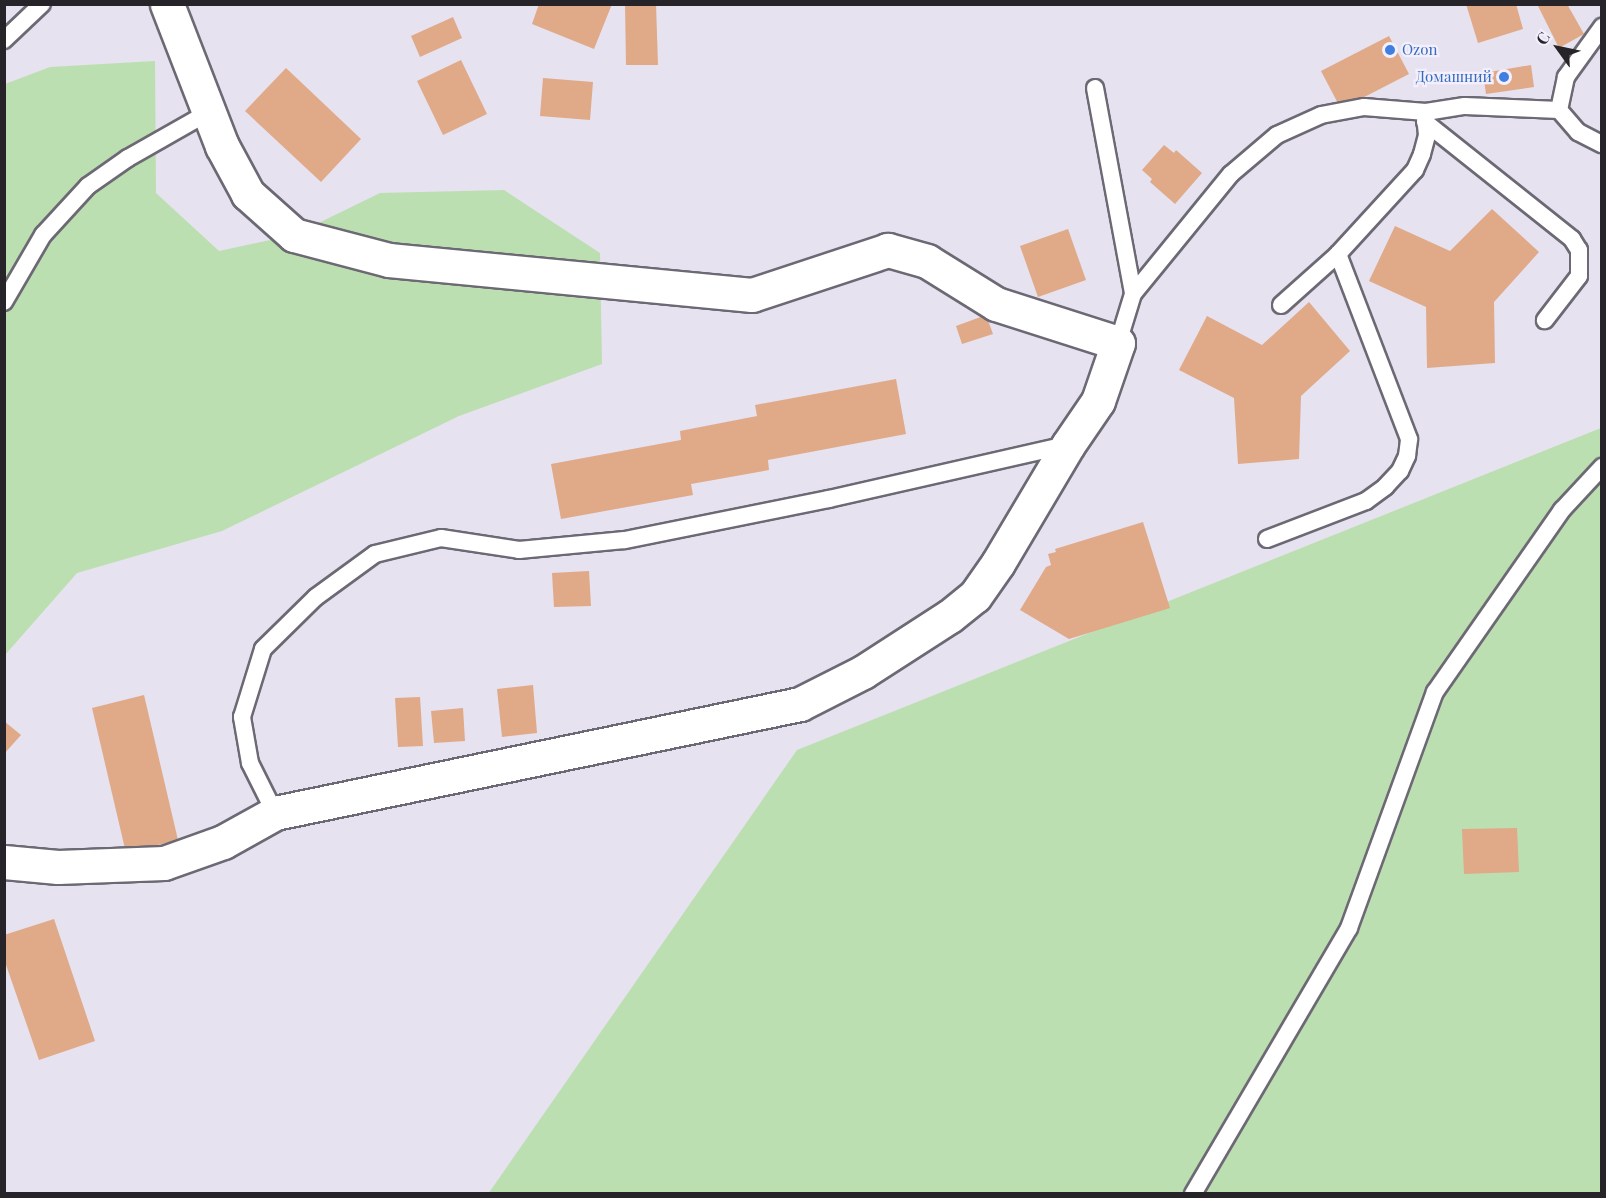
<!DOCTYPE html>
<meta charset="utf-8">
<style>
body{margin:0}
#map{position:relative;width:1606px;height:1198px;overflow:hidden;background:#e6e2ef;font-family:"Playfair Display",serif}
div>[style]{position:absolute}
.green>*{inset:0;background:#bcdfb1}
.building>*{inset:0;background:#e0a988}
.roads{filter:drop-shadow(2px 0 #6d6974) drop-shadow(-2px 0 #6d6974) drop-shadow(0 2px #6d6974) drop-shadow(0 -2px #6d6974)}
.lane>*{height:16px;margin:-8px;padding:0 8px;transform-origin:8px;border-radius:8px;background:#fff}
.street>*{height:33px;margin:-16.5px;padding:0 16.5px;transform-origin:16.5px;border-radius:16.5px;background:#fff}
.dots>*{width:16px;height:16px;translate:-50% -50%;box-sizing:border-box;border:3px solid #f3effc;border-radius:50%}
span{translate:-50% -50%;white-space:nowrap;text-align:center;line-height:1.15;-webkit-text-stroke:4.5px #f3effc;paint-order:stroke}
.shop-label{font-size:15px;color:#366cbe}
.left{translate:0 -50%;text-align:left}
.right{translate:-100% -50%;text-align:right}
.frame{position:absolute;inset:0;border:6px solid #262429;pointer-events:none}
.north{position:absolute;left:1528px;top:18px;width:60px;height:60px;-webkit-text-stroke:4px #f3effc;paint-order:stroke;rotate:303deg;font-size:16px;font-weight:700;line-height:24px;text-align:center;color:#262429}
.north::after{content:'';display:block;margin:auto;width:21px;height:27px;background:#262429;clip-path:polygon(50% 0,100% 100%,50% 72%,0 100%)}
</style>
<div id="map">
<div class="green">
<div style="clip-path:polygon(155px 61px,156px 193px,219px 251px,294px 235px,380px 193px,504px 190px,600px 253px,602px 364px,459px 416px,222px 531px,77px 573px,5px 655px,5px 84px,50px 67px)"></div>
<div style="clip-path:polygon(1601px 428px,1601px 1193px,488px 1194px,797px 750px)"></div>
</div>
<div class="building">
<div style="clip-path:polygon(539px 4px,612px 4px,594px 49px,532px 24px)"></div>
<div style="clip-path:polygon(625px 4px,656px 4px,658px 65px,626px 65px)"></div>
<div style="clip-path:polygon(1466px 4px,1516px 4px,1523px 29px,1478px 43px)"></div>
<div style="clip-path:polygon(1537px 4px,1567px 4px,1584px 34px,1559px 48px)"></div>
<div style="clip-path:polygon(453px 17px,462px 38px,420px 57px,411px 36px)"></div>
<div style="clip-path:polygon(1389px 36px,1409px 74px,1341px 109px,1321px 71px)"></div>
<div style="clip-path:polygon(461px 60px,487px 114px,443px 135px,417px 81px)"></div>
<div style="clip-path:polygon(1531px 65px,1534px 87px,1486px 94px,1483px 73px)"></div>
<div style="clip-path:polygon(286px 68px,361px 139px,321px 182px,245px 111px)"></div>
<div style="clip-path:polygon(543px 78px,593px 82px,590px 120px,540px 116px)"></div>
<div style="clip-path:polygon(1164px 145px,1174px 153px,1176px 150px,1202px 173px,1175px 204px,1150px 182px,1152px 179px,1142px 170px)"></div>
<div style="clip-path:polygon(1492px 209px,1539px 252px,1494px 302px,1495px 363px,1427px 368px,1426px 307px,1369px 281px,1395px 226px,1450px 251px)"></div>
<div style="clip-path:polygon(1068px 229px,1086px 280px,1038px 297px,1020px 246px)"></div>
<div style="clip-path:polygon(1309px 302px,1350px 351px,1301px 396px,1299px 459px,1238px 464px,1234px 398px,1179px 370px,1207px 316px,1262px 345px)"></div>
<div style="clip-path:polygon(986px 315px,993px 334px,962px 344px,956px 326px)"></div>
<div style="clip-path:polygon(896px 379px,906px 434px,768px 460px,769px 470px,691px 484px,693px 495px,561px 519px,551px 464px,681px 440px,680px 431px,757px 416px,755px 405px)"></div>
<div style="clip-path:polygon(1143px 522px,1170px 608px,1069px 639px,1020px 610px,1046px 567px,1051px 565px,1048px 554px,1056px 552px,1055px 549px)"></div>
<div style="clip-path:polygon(589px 571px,591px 606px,554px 607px,552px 573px)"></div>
<div style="clip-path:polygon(533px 685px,537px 733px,502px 737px,497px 689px)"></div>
<div style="clip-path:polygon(144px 695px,178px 840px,126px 853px,92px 708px)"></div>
<div style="clip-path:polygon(420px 697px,423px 746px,398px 747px,395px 698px)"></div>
<div style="clip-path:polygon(463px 708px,465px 741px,434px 743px,431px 711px)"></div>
<div style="clip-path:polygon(4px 721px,21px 735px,4px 754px)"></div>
<div style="clip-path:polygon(1517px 828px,1519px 872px,1464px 874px,1462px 829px)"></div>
<div style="clip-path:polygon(54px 919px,95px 1041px,39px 1060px,4px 959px,4px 935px)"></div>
</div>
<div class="roads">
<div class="lane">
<div style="left:4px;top:40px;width:52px;rotate:-43.5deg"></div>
<div style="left:1095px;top:88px;width:209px;rotate:79.5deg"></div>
<div style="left:1559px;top:110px;width:29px;rotate:49deg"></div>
<div style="left:1578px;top:132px;width:27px;rotate:27deg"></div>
<div style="left:1425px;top:122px;width:188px;rotate:38.5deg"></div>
<div style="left:1572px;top:239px;width:13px;rotate:58deg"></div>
<div style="left:1579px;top:250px;width:26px;rotate:90deg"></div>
<div style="left:1579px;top:276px;width:56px;rotate:127.7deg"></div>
<div style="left:4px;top:302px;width:78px;rotate:-59.8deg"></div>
<div style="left:43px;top:235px;width:67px;rotate:-47.4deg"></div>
<div style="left:88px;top:186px;width:49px;rotate:-35deg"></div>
<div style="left:128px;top:158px;width:93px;rotate:-29.6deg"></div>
<div style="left:1281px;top:305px;width:76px;rotate:-41.8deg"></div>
<div style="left:1338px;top:254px;width:114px;rotate:-47.5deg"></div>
<div style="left:1415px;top:170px;width:17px;rotate:-66deg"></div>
<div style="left:1422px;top:154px;width:20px;rotate:-75deg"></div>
<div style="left:1427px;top:135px;width:20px;rotate:-96deg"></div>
<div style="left:1118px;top:343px;width:51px;rotate:-73deg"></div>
<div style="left:1133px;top:294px;width:155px;rotate:-50.8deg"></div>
<div style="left:1231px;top:174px;width:60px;rotate:-40.3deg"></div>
<div style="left:1277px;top:135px;width:48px;rotate:-24.4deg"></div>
<div style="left:1321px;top:115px;width:44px;rotate:-10.5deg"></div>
<div style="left:1364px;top:107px;width:62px;rotate:4.6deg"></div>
<div style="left:1426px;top:112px;width:39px;rotate:-9deg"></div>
<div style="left:1465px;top:106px;width:94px;rotate:2.4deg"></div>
<div style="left:1559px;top:110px;width:34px;rotate:-78deg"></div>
<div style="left:1566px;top:77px;width:62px;rotate:-54.2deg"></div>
<div style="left:1267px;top:539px;width:106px;rotate:-21deg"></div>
<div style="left:1366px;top:501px;width:24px;rotate:-36deg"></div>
<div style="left:1385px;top:487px;width:22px;rotate:-47deg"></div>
<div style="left:1400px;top:471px;width:17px;rotate:-65deg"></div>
<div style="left:1407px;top:456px;width:17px;rotate:-83deg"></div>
<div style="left:1409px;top:439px;width:198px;rotate:-111deg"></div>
<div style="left:275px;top:813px;width:56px;rotate:-116.6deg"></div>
<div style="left:250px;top:763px;width:47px;rotate:-99.9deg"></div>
<div style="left:242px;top:717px;width:71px;rotate:-72.8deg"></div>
<div style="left:263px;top:649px;width:74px;rotate:-44.5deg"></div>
<div style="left:316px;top:597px;width:73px;rotate:-36.1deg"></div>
<div style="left:375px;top:554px;width:68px;rotate:-13.6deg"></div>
<div style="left:441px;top:538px;width:79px;rotate:8.7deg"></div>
<div style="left:519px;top:550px;width:106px;rotate:-5.4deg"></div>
<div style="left:625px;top:540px;width:208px;rotate:-11.4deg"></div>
<div style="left:829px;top:499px;width:244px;rotate:-12.8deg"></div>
<div style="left:1193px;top:1194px;width:308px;rotate:-59.6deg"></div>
<div style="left:1349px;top:928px;width:251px;rotate:-70deg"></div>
<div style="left:1435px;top:692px;width:222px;rotate:-55.1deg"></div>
<div style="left:1562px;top:510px;width:59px;rotate:-47.1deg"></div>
</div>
<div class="street">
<div style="left:4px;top:862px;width:54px;rotate:5.3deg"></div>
<div style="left:58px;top:867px;width:106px;rotate:-2.2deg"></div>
<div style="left:164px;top:863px;width:63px;rotate:-19.6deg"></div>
<div style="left:223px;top:842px;width:60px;rotate:-29.1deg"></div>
<div style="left:275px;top:813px;width:536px;rotate:-11.73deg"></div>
<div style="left:800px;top:704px;width:71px;rotate:-26.9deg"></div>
<div style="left:863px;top:672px;width:103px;rotate:-32.8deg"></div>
<div style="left:950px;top:616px;width:32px;rotate:-39deg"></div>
<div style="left:975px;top:596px;width:40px;rotate:-55.1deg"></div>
<div style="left:998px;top:563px;width:137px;rotate:-59.3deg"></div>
<div style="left:1068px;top:445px;width:53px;rotate:-55.7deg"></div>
<div style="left:1098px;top:401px;width:61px;rotate:-71deg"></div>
<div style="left:1118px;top:343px;width:128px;rotate:-162.3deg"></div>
<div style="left:996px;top:304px;width:81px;rotate:-148.1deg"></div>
<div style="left:927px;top:261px;width:41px;rotate:-164.2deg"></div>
<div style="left:888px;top:250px;width:143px;rotate:161.7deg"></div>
<div style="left:752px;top:295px;width:365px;rotate:-174.5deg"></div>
<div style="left:389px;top:260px;width:98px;rotate:-165.3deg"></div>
<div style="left:294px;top:235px;width:62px;rotate:-138.3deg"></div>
<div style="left:248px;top:194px;width:55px;rotate:-118.4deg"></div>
<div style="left:222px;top:146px;width:152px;rotate:-111.2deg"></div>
</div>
</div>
<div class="dots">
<div style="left:1390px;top:50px;background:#3f7fe0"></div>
<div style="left:1504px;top:77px;background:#3f7fe0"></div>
</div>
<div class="shop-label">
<span class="left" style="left:1402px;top:50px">Ozon</span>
<span class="right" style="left:1492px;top:77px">Домашний</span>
</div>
<div class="frame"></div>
<div class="north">С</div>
</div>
